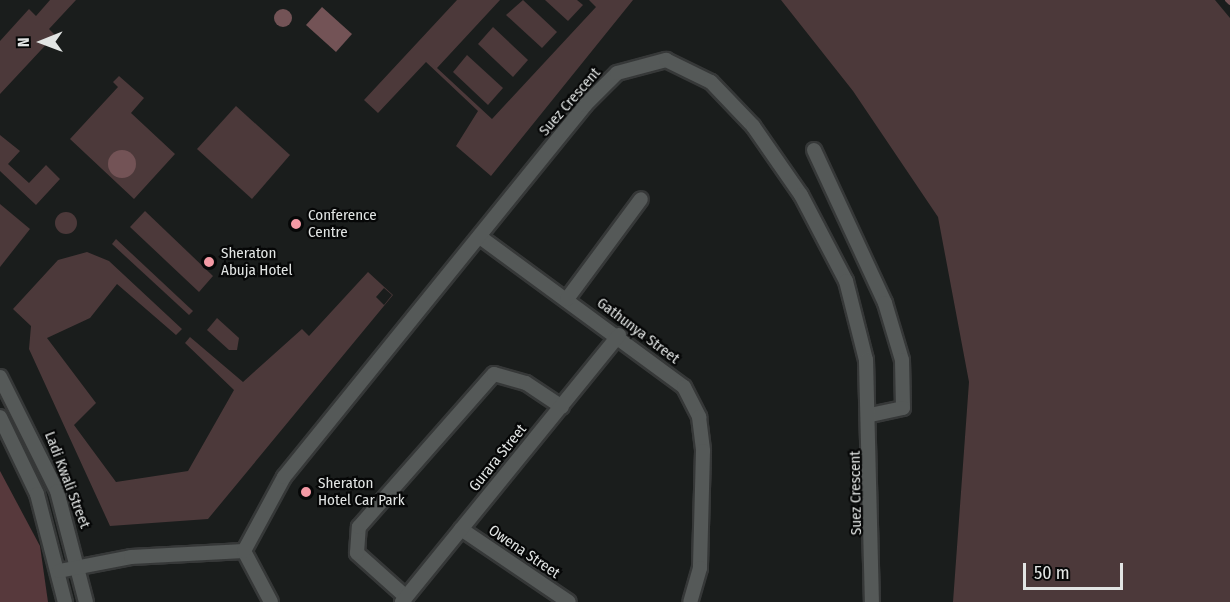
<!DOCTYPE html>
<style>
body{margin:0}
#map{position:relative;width:1230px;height:602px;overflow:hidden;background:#1a1d1c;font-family:"Fira Sans Condensed",sans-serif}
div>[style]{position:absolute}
.green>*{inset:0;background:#4c393a}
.round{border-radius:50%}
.forest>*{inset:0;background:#57393c}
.water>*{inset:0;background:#735356}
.stream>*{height:4px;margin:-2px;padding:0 2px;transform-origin:2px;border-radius:2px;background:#735356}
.roads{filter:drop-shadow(2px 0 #363838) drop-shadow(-2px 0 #363838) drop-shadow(0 2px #363838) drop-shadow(0 -2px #363838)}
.minor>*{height:14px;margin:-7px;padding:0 7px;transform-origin:7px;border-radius:7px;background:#555958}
.dots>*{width:16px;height:16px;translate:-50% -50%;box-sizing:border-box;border:3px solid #060707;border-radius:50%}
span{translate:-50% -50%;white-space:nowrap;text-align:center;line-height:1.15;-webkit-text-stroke:4.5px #060707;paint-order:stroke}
.street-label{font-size:15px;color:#e2e5e4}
.poi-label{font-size:15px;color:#e2e5e4}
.left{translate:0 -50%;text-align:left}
.north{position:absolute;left:12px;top:12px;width:60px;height:60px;-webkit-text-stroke:4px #060707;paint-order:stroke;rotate:269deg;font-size:16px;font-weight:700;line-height:24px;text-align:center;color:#e2e5e4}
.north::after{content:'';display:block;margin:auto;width:21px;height:27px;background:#e2e5e4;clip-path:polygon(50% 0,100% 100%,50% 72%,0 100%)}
.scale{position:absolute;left:1023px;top:563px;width:100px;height:27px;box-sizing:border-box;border:3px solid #e2e5e4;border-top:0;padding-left:8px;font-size:18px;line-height:21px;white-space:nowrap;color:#e2e5e4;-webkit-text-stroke:4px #060707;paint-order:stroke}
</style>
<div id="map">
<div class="green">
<div style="clip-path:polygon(50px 0,76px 0,49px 29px,55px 35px,0 94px,0 41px,29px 9px,36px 16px)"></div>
<div style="clip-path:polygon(457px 0,500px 0,437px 68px,492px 119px,596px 7px,589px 0,633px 0,491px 176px,456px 146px,478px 111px,426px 62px,378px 113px,364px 100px)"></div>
<div style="clip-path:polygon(523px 0,557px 32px,542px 48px,506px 15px)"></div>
<div style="clip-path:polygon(545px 0,577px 0,583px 5px,568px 21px)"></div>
<div style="clip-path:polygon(781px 0,1215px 0,1230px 18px,1230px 602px,953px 602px,969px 382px,938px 217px,853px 91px)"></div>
<div style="clip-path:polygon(493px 27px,528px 60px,513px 77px,478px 44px)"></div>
<div style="clip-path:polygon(467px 55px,503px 88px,488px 105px,453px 72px)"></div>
<div style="clip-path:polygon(119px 76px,144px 98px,131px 113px,175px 154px,134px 199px,70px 139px,118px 87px,113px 82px)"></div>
<div style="clip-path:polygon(236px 106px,290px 155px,252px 199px,197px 149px)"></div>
<div style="clip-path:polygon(0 135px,20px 151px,8px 164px,29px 183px,46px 165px,60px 179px,36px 205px,0 171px)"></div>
<div style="clip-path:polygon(0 204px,30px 229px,0 267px)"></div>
<div style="clip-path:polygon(145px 211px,213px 276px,199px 292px,130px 227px)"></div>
<div class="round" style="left:55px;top:212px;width:22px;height:22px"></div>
<div style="clip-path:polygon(116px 239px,193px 311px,189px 315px,112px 244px)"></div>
<div style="clip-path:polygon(evenodd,87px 252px,109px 261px,182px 329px,176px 335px,117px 284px,90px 318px,47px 338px,96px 403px,74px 425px,116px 482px,188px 471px,234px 390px,185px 343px,190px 337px,243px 382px,302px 329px,309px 336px,368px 272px,393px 295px,208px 519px,110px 526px,29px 349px,31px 326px,13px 309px,58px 260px,87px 252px,384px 288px,392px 295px,384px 305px,376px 297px,384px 288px)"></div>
<div style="clip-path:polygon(217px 318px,239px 338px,237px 350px,229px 350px,207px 330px)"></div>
</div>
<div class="forest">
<div style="clip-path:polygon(0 471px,40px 546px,48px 602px,0 602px)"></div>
</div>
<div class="water">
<div style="clip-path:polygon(322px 7px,352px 34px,336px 52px,306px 25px)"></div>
<div class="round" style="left:274px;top:9px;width:18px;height:18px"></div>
<div class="round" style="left:108px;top:150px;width:28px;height:28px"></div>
</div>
<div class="stream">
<div style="left:1227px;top:0;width:4px;rotate:45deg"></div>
</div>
<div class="roads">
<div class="minor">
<div style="left:814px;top:150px;width:169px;rotate:65.1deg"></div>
<div style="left:885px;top:303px;width:59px;rotate:73.4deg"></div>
<div style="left:902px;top:360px;width:48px;rotate:88.8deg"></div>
<div style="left:903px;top:408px;width:34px;rotate:168deg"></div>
<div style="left:480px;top:237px;width:253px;rotate:36.3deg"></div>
<div style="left:684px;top:387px;width:34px;rotate:63deg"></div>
<div style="left:699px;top:417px;width:34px;rotate:83deg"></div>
<div style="left:703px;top:451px;width:117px;rotate:91.5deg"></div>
<div style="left:700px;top:568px;width:35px;rotate:106deg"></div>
<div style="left:567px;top:299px;width:124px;rotate:-53.5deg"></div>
<div style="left:0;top:377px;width:127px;rotate:63.4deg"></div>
<div style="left:57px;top:491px;width:115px;rotate:75.4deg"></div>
<div style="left:0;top:417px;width:85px;rotate:64.3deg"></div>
<div style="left:37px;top:494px;width:112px;rotate:75.5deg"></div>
<div style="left:461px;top:529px;width:130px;rotate:34.1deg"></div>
<div style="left:59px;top:571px;width:73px;rotate:-11deg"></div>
<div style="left:131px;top:557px;width:113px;rotate:-3deg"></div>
<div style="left:406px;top:597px;width:66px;rotate:-138.1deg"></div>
<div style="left:357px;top:553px;width:26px;rotate:-86deg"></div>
<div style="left:359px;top:527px;width:204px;rotate:-48.6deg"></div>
<div style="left:494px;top:374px;width:33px;rotate:16deg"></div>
<div style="left:526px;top:383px;width:43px;rotate:33.7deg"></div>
<div style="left:271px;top:602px;width:58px;rotate:-117.9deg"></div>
<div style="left:244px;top:551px;width:84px;rotate:-61.6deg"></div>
<div style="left:284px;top:477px;width:479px;rotate:-51deg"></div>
<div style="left:585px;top:105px;width:45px;rotate:-45deg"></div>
<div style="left:617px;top:73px;width:51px;rotate:-14.9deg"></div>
<div style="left:666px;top:60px;width:50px;rotate:26.1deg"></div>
<div style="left:711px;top:82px;width:61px;rotate:46.3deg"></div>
<div style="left:753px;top:126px;width:84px;rotate:55.2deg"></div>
<div style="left:801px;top:195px;width:97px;rotate:62.4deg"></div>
<div style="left:846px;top:281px;width:81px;rotate:75.8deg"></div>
<div style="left:866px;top:360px;width:242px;rotate:88.6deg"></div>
<div style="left:402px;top:602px;width:344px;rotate:-50.9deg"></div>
</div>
</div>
<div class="dots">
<div style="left:296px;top:224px;background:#f49aa5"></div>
<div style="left:209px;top:262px;background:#f49aa5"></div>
<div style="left:306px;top:492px;background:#f49aa5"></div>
</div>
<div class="street-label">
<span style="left:570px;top:102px;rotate:-49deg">Suez Crescent</span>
<span style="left:638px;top:331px;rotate:37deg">Gathunya Street</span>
<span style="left:498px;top:458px;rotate:-51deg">Gurara Street</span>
<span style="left:67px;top:480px;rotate:69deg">Ladi Kwali Street</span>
<span style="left:856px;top:493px;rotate:-91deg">Suez Crescent</span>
<span style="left:524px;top:552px;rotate:34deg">Owena Street</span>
</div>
<div class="poi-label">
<span class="left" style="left:308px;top:224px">Conference<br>Centre</span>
<span class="left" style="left:221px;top:262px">Sheraton<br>Abuja Hotel</span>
<span class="left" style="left:318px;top:492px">Sheraton<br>Hotel Car Park</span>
</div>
<div class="north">N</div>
<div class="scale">50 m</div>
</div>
